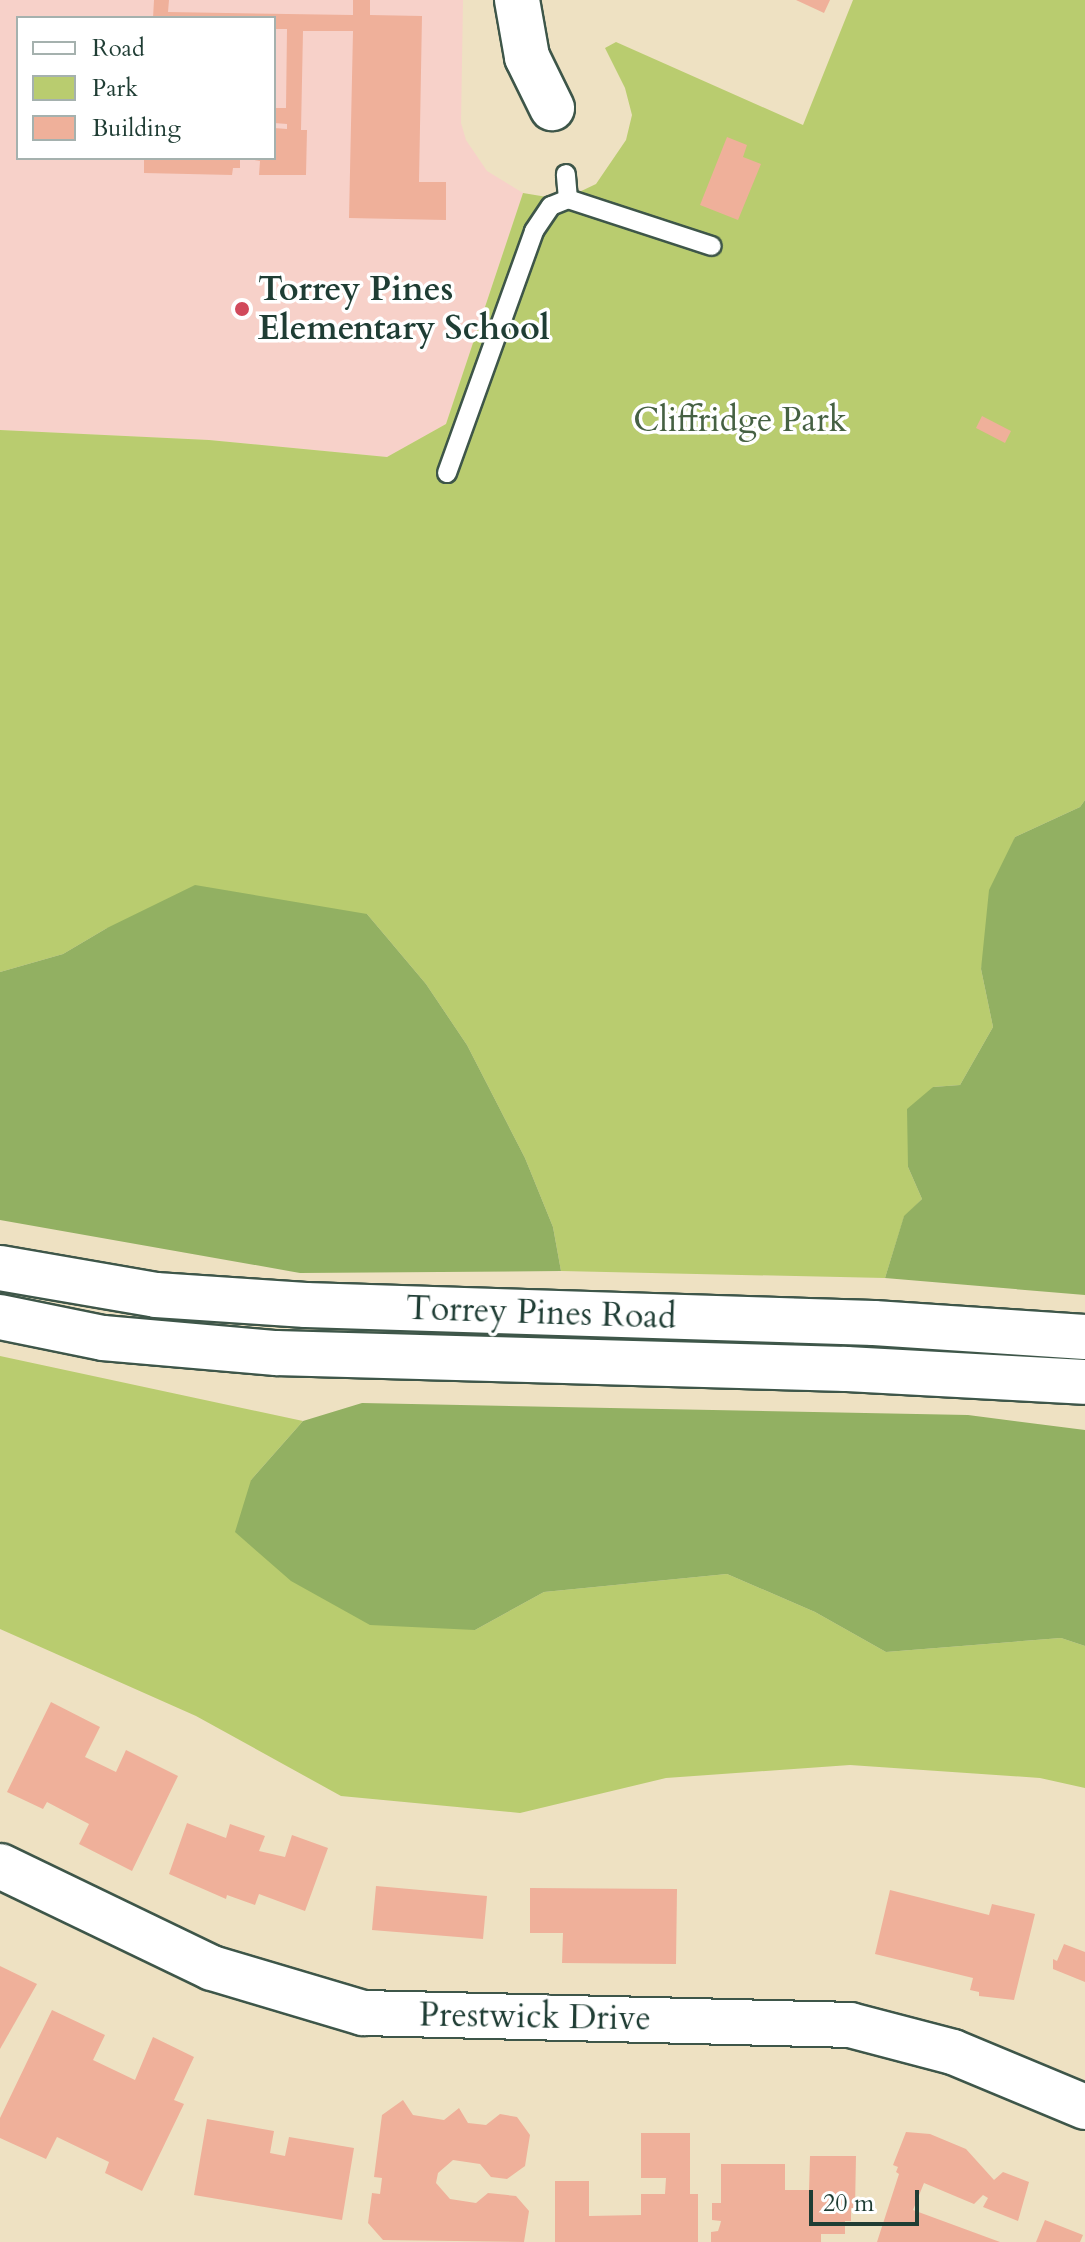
<!DOCTYPE html>
<style>
body{margin:0}
#map{position:relative;width:1085px;height:2242px;overflow:hidden;background:#eee1c2;font-family:Cardo,serif}
div>[style]{position:absolute}
.built>*{inset:0;background:#f7d1c9}
.green>*{inset:0;background:#b9cc6f}
.forest>*{inset:0;background:#92b062}
.building>*{inset:0;background:#efb09a}
.roads{filter:drop-shadow(2px 0 #3e5649) drop-shadow(-2px 0 #3e5649) drop-shadow(0 2px #3e5649) drop-shadow(0 -2px #3e5649)}
.lane>*{height:18px;margin:-9px;padding:0 9px;transform-origin:9px;border-radius:9px;background:#fff}
.secondary>*{height:44px;margin:-22px;padding:0 22px;transform-origin:22px;border-radius:22px;background:#fff}
.primary>*{height:44px;margin:-22px;padding:0 22px;transform-origin:22px;border-radius:22px;background:#fff}
.dots>*{width:22px;height:22px;translate:-50% -50%;box-sizing:border-box;border:4px solid #fff;border-radius:50%}
span{translate:-50% -50%;white-space:nowrap;text-align:center;line-height:1.15;-webkit-text-stroke:7px #fff;paint-order:stroke}
.poi-label{font-size:34px;color:#1f3d34;font-weight:700}
.left{translate:0 -50%;text-align:left}
.park-label{font-size:34px;color:#466143}
.street-label{font-size:34px;color:#1f3d34}
.legend{position:absolute;left:16px;top:16px;width:260px;height:144px;box-sizing:border-box;background:#fff;border:2px solid #a5b1ae;margin:0;padding:10px 14px;list-style:none;font-size:24px;color:#1f3d34}
.legend li{display:flex;align-items:center;gap:16px;height:40px}
.legend b{width:40px;border:2px solid #a5b1ae}
.scale{position:absolute;left:809px;top:2190px;width:110px;height:36px;box-sizing:border-box;border:4px solid #1f3d34;border-top:0;padding-left:10px;font-size:24px;line-height:28px;white-space:nowrap;color:#1f3d34;-webkit-text-stroke:6px #fff;paint-order:stroke}
</style>
<div id="map">
<div class="built">
<div style="clip-path:polygon(evenodd,0 0,463px 0,461px 123px,466px 140px,487px 171px,523px 193px,446px 424px,387px 457px,209px 440px,0 430px,0 0,18px 18px,274px 18px,274px 158px,18px 158px,18px 18px)"></div>
</div>
<div class="green">
<div style="clip-path:polygon(853px 0,1085px 0,1085px 800px,1080px 807px,1015px 837px,981px 969px,993px 1027px,960px 1085px,933px 1087px,908px 1167px,922px 1199px,904px 1217px,885px 1278px,561px 1271px,553px 1227px,525px 1158px,467px 1045px,426px 984px,367px 914px,107px 928px,63px 954px,0 972px,0 430px,209px 440px,387px 457px,446px 424px,523px 193px,553px 198px,575px 194px,596px 184px,626px 140px,632px 115px,625px 88px,605px 48px,616px 42px,803px 125px)"></div>
<div style="clip-path:polygon(0 1356px,303px 1421px,251px 1480px,475px 1630px,544px 1592px,727px 1574px,815px 1612px,886px 1652px,1061px 1638px,1085px 1646px,1085px 1788px,1040px 1778px,850px 1765px,666px 1778px,520px 1813px,341px 1796px,196px 1716px,0 1629px)"></div>
</div>
<div class="forest">
<div style="clip-path:polygon(1085px 800px,1085px 1295px,885px 1278px,904px 1216px,922px 1199px,908px 1167px,907px 1109px,933px 1087px,960px 1085px,993px 1027px,981px 969px,989px 890px,1015px 837px,1080px 807px)"></div>
<div style="clip-path:polygon(195px 885px,367px 914px,426px 984px,467px 1045px,525px 1158px,553px 1227px,561px 1271px,300px 1273px,0 1220px,0 972px,63px 954px,107px 928px)"></div>
<div style="clip-path:polygon(362px 1403px,968px 1415px,1085px 1430px,1085px 1646px,1061px 1638px,886px 1652px,815px 1612px,727px 1574px,544px 1592px,475px 1630px,370px 1625px,291px 1581px,235px 1532px,251px 1480px,303px 1421px)"></div>
</div>
<div class="building">
<div style="clip-path:polygon(154px 0,169px 0,168px 12px,353px 15px,353px 0,370px 0,370px 15px,422px 16px,419px 182px,446px 182px,446px 220px,349px 218px,353px 31px,303px 31px,301px 130px,307px 130px,306px 175px,259px 175px,260px 161px,244px 158px,274px 158px,274px 128px,287px 129px,287px 124px,274px 123px,274px 108px,286px 108px,287px 29px,274px 29px,274px 18px,153px 18px)"></div>
<div style="clip-path:polygon(796px 0,830px 0,824px 13px)"></div>
<div style="clip-path:polygon(727px 137px,747px 145px,743px 157px,761px 164px,738px 220px,700px 205px)"></div>
<div style="clip-path:polygon(144px 158px,240px 158px,240px 168px,233px 168px,232px 175px,144px 173px)"></div>
<div style="clip-path:polygon(982px 416px,1011px 431px,1005px 443px,976px 428px)"></div>
<div style="clip-path:polygon(51px 1702px,100px 1727px,85px 1757px,116px 1772px,126px 1750px,178px 1776px,132px 1871px,79px 1844px,89px 1824px,47px 1802px,43px 1809px,7px 1792px)"></div>
<div style="clip-path:polygon(187px 1823px,226px 1838px,230px 1824px,265px 1836px,259px 1851px,285px 1857px,292px 1835px,328px 1848px,305px 1911px,259px 1894px,255px 1905px,227px 1895px,226px 1899px,169px 1874px)"></div>
<div style="clip-path:polygon(376px 1886px,487px 1896px,483px 1939px,372px 1930px)"></div>
<div style="clip-path:polygon(530px 1888px,677px 1889px,676px 1964px,562px 1963px,563px 1933px,530px 1933px)"></div>
<div style="clip-path:polygon(890px 1890px,989px 1915px,992px 1904px,1035px 1914px,1014px 2000px,979px 1996px,979px 1992px,970px 1990px,973px 1978px,875px 1954px)"></div>
<div style="clip-path:polygon(1064px 1944px,1085px 1952px,1085px 1982px,1053px 1969px,1053px 1959px,1057px 1961px)"></div>
<div style="clip-path:polygon(0 1966px,37px 1984px,0 2049px)"></div>
<div style="clip-path:polygon(52px 2010px,105px 2035px,93px 2060px,135px 2080px,153px 2037px,194px 2057px,174px 2100px,184px 2104px,142px 2191px,105px 2173px,109px 2162px,57px 2137px,46px 2159px,0 2138px,0 2118px)"></div>
<div style="clip-path:polygon(403px 2100px,413px 2115px,444px 2120px,459px 2108px,468px 2123px,486px 2125px,500px 2114px,517px 2117px,530px 2135px,525px 2166px,507px 2179px,491px 2177px,480px 2164px,453px 2160px,438px 2173px,436px 2183px,450px 2199px,476px 2203px,488px 2193px,516px 2196px,529px 2211px,524px 2242px,383px 2240px,368px 2223px,372px 2193px,380px 2194px,382px 2178px,374px 2177px,382px 2115px)"></div>
<div style="clip-path:polygon(207px 2119px,274px 2131px,270px 2153px,285px 2156px,289px 2137px,354px 2148px,342px 2220px,194px 2195px)"></div>
<div style="clip-path:polygon(906px 2132px,930px 2134px,966px 2149px,994px 2180px,1003px 2172px,1029px 2182px,1018px 2221px,983px 2207px,988px 2198px,983px 2195px,974px 2204px,924px 2183px,913px 2210px,1000px 2242px,877px 2242px,899px 2174px,896px 2172px,898px 2167px,893px 2165px)"></div>
<div style="clip-path:polygon(641px 2133px,690px 2133px,690px 2194px,698px 2194px,698px 2242px,555px 2242px,555px 2181px,589px 2181px,589px 2216px,641px 2215px,641px 2194px,665px 2194px,666px 2178px,641px 2178px)"></div>
<div style="clip-path:polygon(810px 2156px,856px 2156px,855px 2208px,851px 2208px,851px 2221px,845px 2221px,845px 2234px,821px 2234px,821px 2242px,711px 2242px,711px 2232px,718px 2231px,720px 2225px,721px 2221px,712px 2220px,712px 2203px,721px 2203px,721px 2164px,785px 2164px,785px 2190px,809px 2190px)"></div>
<div style="clip-path:polygon(1045px 2220px,1083px 2235px,1080px 2242px,1036px 2242px)"></div>
</div>
<div class="roads">
<div class="lane">
<div style="left:568px;top:199px;width:151px;rotate:18.1deg"></div>
<div style="left:447px;top:473px;width:257px;rotate:-70.2deg"></div>
<div style="left:534px;top:231px;width:30px;rotate:-56deg"></div>
<div style="left:551px;top:206px;width:18px;rotate:-22deg"></div>
<div style="left:568px;top:199px;width:25px;rotate:-95deg"></div>
</div>
<div class="secondary">
<div style="left:517px;top:0;width:58px;rotate:80deg"></div>
<div style="left:527px;top:57px;width:57px;rotate:63.9deg"></div>
<div style="left:0;top:1866px;width:235px;rotate:25.7deg"></div>
<div style="left:212px;top:1968px;width:158px;rotate:16.6deg"></div>
<div style="left:363px;top:2013px;width:487px;rotate:1.4deg"></div>
<div style="left:850px;top:2025px;width:106px;rotate:14.7deg"></div>
<div style="left:953px;top:2052px;width:143px;rotate:22.6deg"></div>
</div>
<div class="primary">
<div style="left:0;top:1268px;width:158px;rotate:9.8deg"></div>
<div style="left:156px;top:1295px;width:150px;rotate:3.8deg"></div>
<div style="left:306px;top:1305px;width:568px;rotate:1.82deg"></div>
<div style="left:874px;top:1323px;width:211px;rotate:3.8deg"></div>
<div style="left:0;top:1317px;width:105px;rotate:11.5deg"></div>
<div style="left:103px;top:1338px;width:174px;rotate:5deg"></div>
<div style="left:276px;top:1353px;width:570px;rotate:1.61deg"></div>
<div style="left:846px;top:1369px;width:239px;rotate:3.1deg"></div>
</div>
</div>
<div class="dots">
<div style="left:242px;top:309px;background:#d1495b"></div>
</div>
<div class="poi-label">
<span class="left" style="left:258px;top:309px">Torrey Pines<br>Elementary School</span>
</div>
<div class="park-label">
<span style="left:740px;top:421px">Cliffridge Park</span>
</div>
<div class="street-label">
<span style="left:541px;top:1313px;rotate:2deg">Torrey Pines Road</span>
<span style="left:535px;top:2017px;rotate:1deg">Prestwick Drive</span>
</div>
<ul class="legend">
<li><b style="height:10px;background:#fff"></b>Road</li>
<li><b style="height:22px;background:#b9cc6f"></b>Park</li>
<li><b style="height:22px;background:#efb09a"></b>Building</li>
</ul>
<div class="scale">20 m</div>
</div>
